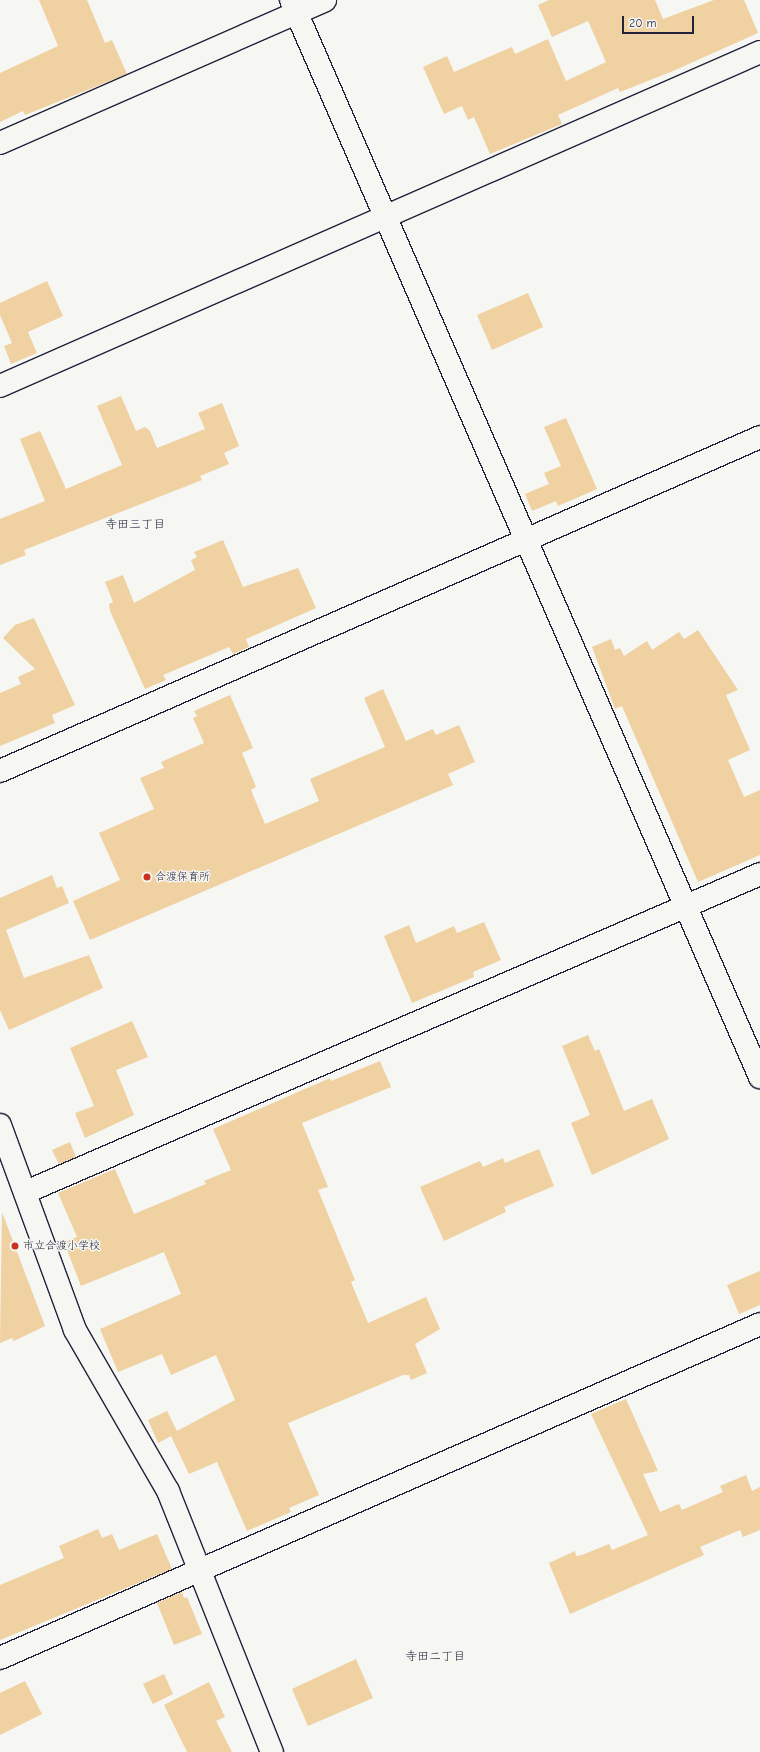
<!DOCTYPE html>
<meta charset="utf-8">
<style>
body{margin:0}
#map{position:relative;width:760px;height:1752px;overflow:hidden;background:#f6f6f2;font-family:"Comic Neue","Klee One",sans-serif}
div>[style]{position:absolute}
.building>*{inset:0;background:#efd1a2}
.roads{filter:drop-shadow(1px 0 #22223b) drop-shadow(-1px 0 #22223b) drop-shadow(0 1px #22223b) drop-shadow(0 -1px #22223b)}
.street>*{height:22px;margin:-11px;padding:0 11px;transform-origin:11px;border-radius:11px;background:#f6f6f2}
.secondary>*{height:22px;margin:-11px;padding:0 11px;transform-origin:11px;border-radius:11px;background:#f6f6f2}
.dots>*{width:11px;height:11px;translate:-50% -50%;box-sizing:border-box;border:2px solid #f6f6f2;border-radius:50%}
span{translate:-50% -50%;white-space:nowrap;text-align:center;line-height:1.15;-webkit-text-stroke:3px #f6f6f2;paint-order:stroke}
.poi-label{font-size:11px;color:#22223b}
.left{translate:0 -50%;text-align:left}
.neighbourhood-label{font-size:12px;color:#22223b}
.scale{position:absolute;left:622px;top:16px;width:72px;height:18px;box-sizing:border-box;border:2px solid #22223b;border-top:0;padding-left:5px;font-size:12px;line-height:14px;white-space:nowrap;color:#22223b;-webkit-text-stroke:3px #f6f6f2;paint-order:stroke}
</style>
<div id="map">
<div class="building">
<div style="clip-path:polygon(39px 0,87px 0,105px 43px,112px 40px,127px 74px,25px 115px,23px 111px,0 122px,0 73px,58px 46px)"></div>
<div style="clip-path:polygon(549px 0,655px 0,663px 19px,714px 0,744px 0,758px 33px,673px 71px,620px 92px,618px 88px,558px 115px,562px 124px,490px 154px,474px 117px,468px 120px,462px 106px,444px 114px,423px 67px,447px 56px,454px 72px,512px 47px,515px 54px,548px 39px,566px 81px,606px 62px,588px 21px,552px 37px,538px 5px)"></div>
<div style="clip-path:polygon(47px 281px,63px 316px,28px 332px,37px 353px,11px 364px,4px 346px,12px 343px,0 315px,0 303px)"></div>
<div style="clip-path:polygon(528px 293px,543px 327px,492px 350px,477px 315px)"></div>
<div style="clip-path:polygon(121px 396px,136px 431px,145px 427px,150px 431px,157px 448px,205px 429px,198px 413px,222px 403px,239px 446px,224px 453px,229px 464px,200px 476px,202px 480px,24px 550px,26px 555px,0 565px,0 519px,45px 501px,20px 439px,40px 431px,66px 489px,122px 465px,97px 406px)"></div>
<div style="clip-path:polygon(566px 418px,597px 489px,558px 506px,556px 501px,532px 511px,525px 494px,549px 484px,544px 473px,561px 466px,544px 427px)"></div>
<div style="clip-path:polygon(223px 540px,243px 587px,298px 568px,316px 608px,246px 639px,249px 647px,233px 654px,229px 647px,163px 675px,166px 680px,145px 689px,110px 611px,109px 604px,113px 602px,105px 582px,123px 575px,134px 603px,195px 570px,191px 560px,197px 557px,194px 552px)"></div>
<div style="clip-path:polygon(34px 618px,75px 705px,52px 715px,55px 723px,0 746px,0 693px,21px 684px,18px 677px,35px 669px,3px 638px,15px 625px)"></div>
<div style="clip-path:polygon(698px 630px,738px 690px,726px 695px,750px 750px,728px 760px,744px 797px,760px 790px,760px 855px,698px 882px,622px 706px,615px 709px,592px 647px,611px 639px,615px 650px,620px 648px,624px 656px,647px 641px,652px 650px,679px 632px,684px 639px)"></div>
<div style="clip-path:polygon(383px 689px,406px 741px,433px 729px,436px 735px,459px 725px,475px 762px,448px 774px,453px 785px,90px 940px,73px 901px,120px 880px,99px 833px,154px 809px,140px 778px,164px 768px,161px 762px,204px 743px,193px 718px,197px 716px,194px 711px,230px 695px,253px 748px,242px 753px,256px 787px,251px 790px,265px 824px,319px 801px,310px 779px,385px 747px,364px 698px)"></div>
<div style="clip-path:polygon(52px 875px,57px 888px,62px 886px,69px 903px,6px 930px,24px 978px,89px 955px,103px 988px,9px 1030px,0 1010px,0 898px)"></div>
<div style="clip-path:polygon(484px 922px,501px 960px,473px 972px,474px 977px,412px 1003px,384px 936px,409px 925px,416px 943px,454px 926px,457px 933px)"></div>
<div style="clip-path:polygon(132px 1021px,148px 1057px,116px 1070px,134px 1115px,85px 1138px,75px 1113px,94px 1106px,70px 1048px)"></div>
<div style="clip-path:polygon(588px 1035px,595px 1051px,599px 1049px,624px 1111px,652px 1099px,669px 1139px,592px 1175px,571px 1123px,590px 1115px,562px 1046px)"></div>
<div style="clip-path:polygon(380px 1061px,391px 1087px,302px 1123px,328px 1187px,318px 1190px,355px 1280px,351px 1282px,368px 1323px,426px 1297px,440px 1329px,415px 1344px,427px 1373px,411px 1380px,409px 1375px,403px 1375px,288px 1423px,319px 1495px,289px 1508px,291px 1512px,247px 1531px,217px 1462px,189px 1474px,171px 1436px,158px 1443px,148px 1420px,167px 1411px,177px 1431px,235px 1400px,216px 1355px,171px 1375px,162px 1354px,118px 1372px,100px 1329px,181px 1294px,164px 1252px,81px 1286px,64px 1242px,77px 1237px,58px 1193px,115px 1169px,134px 1214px,206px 1184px,204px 1181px,231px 1170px,213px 1129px,330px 1078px,331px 1081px)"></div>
<div style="clip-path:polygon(70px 1142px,76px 1157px,59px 1164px,52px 1150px)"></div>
<div style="clip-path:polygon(539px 1149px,554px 1186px,504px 1207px,506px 1212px,444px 1241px,420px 1187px,480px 1161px,483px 1167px,503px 1158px,505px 1163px)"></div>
<div style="clip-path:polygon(2px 1212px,45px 1326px,14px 1341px,12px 1338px,0 1343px)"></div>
<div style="clip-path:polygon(760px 1271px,760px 1305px,739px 1314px,727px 1285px)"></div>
<div style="clip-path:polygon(626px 1399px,658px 1471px,643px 1474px,660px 1512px,679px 1504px,682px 1510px,723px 1492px,720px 1486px,746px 1475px,752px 1491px,760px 1487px,760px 1530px,743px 1537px,740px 1530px,700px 1547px,704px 1555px,570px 1614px,549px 1563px,575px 1551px,576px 1556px,582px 1555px,609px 1544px,612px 1550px,648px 1535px,591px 1414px)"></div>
<div style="clip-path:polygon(98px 1529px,102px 1538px,112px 1534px,119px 1550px,157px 1534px,172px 1569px,0 1640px,0 1585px,64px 1558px,59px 1546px)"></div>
<div style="clip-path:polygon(182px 1592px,184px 1598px,187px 1597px,202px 1634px,174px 1645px,157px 1603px)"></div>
<div style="clip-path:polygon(356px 1659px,373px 1698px,308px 1726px,292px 1689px)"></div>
<div style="clip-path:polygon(164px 1674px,173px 1694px,153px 1704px,143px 1684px)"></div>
<div style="clip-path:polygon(25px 1681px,42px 1714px,0 1735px,0 1693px)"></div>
<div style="clip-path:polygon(209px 1682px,225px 1717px,216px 1721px,232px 1752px,187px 1752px,164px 1705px)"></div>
</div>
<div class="roads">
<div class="street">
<div style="left:0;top:143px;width:355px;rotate:-23.7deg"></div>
<div style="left:0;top:386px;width:830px;rotate:-23.72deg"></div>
<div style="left:0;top:771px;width:830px;rotate:-23.72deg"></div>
<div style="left:0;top:1125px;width:218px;rotate:69.9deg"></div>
<div style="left:75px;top:1330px;width:186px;rotate:60deg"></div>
<div style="left:168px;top:1491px;width:281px;rotate:68.3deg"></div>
<div style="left:26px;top:1192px;width:800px;rotate:-23.42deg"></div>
<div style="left:0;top:1658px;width:830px;rotate:-23.72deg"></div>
</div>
<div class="secondary">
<div style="left:291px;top:0;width:1175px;rotate:66.47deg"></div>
</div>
</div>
<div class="dots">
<div style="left:147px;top:877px;background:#c8321e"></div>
<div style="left:15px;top:1246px;background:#c8321e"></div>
</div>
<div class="poi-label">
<span class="left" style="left:155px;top:877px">合渡保育所</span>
<span class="left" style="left:23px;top:1246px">市立合渡小学校</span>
</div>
<div class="neighbourhood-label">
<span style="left:135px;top:525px">寺田三丁目</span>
<span style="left:435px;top:1657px">寺田二丁目</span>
</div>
<div class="scale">20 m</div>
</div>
